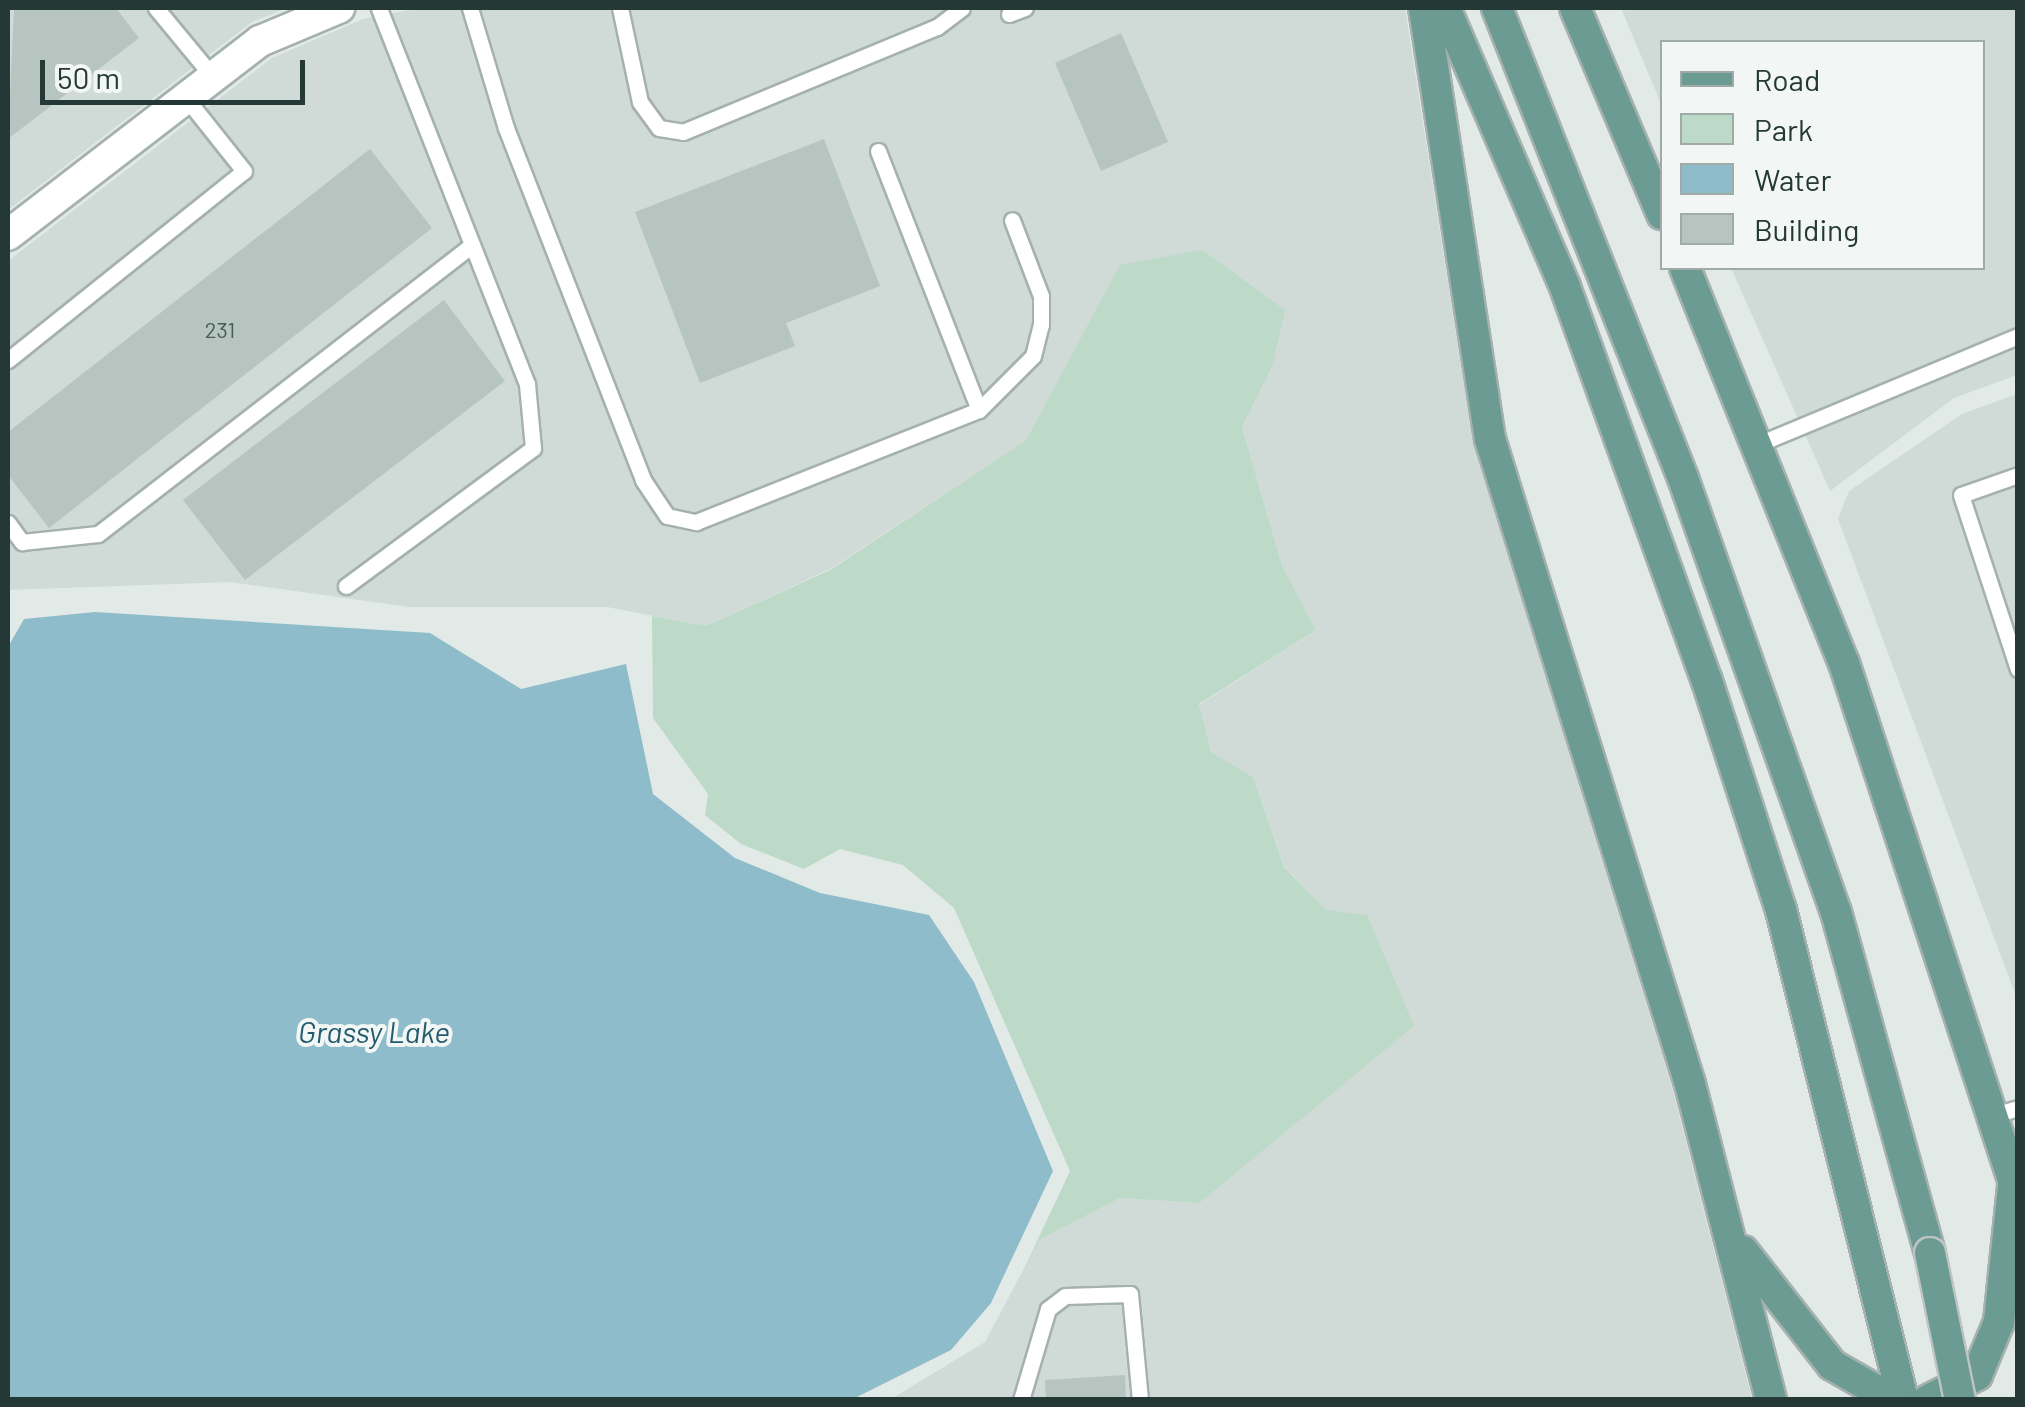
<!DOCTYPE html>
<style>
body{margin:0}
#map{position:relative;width:2025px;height:1407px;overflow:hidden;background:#e2eae7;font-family:Barlow,sans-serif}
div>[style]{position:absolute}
.built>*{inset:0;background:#d0dad6}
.green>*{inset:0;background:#bdd9c7}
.water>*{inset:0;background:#8fbcca}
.building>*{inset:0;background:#b7c5c0}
.roads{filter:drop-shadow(2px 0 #a5b1ae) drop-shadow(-2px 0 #a5b1ae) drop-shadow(0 2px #a5b1ae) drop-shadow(0 -2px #a5b1ae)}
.service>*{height:15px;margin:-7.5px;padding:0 7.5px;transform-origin:7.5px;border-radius:7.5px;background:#fff}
.minor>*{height:30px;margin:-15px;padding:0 15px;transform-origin:15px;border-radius:15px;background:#fff}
.primary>*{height:30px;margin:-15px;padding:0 15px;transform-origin:15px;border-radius:15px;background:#6b9b93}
.bridges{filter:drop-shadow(2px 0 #bdc4c2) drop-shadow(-2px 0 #bdc4c2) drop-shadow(0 2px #bdc4c2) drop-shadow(0 -2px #bdc4c2)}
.primary-bridge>*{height:30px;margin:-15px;padding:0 15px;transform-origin:15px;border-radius:15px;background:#6b9b93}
span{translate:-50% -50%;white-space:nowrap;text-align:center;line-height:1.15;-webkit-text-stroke:8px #f2f7f5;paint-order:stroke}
.number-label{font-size:22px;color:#495c58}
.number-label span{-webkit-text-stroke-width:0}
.water-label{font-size:30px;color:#245c6f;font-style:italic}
.frame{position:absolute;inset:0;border:10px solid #243935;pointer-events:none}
.legend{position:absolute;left:1660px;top:40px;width:325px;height:230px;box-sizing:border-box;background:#f2f7f5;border:2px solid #a0aba8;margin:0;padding:12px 18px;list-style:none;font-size:30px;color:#243935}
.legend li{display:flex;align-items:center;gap:20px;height:50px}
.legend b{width:50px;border:2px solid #a0aba8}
.scale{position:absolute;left:40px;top:60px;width:265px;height:45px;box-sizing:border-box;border:5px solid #243935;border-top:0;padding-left:12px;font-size:30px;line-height:35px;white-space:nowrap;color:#243935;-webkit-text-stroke:8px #f2f7f5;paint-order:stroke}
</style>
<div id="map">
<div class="built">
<div style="clip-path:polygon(8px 8px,287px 8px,252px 22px,8px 210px)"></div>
<div style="clip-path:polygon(420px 8px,1405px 8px,1473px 443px,1672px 1087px,1752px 1399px,891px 1399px,985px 1342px,1039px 1240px,1120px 1198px,1199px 1203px,1326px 910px,1284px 866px,1253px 777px,1211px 752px,1199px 705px,1316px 630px,1282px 566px,1242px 427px,1272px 367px,1120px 266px,1026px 440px,832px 568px,706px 626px,607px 607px,409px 607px,230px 582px,8px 590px,8px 261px,272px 58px,363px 19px)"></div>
<div style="clip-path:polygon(1621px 8px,2017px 8px,2017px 375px,1954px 398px,1830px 491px,1731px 268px,1982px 268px,1982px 42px,1662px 42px,1662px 106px)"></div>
<div style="clip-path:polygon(2017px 394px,2017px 999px,1838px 519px,1849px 491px,1962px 414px)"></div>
</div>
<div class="green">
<div style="clip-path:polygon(1202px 250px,1285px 310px,1272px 367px,1242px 427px,1282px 566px,1316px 630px,1199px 704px,1211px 752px,1253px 777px,1284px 867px,1326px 910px,1367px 915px,1414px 1026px,1199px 1203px,1120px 1198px,1039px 1240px,1023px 1271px,1070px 1171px,954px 908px,903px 865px,840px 849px,804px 869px,741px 844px,705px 815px,708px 794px,653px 718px,652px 616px,706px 626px,832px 569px,1026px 440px,1120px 265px)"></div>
</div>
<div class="water">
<div style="clip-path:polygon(95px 612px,430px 633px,521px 689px,626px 664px,653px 794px,735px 858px,820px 893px,929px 915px,974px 982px,1053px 1171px,991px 1303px,951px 1350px,853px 1399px,8px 1399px,8px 647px,24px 619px)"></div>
</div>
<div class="building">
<div style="clip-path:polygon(14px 8px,116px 8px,139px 38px,8px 139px)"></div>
<div style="clip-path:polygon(1121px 33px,1168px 142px,1101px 171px,1055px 63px)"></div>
<div style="clip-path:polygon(824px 139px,880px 286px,786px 323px,795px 346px,700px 383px,635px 212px)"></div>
<div style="clip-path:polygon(370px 149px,432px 228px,49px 528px,8px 475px,8px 432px)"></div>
<div style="clip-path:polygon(444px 300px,505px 381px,245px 580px,183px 500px)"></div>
<div style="clip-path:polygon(1125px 1375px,1126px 1400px,1046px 1400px,1045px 1380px)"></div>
</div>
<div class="roads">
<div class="service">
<div style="left:156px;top:8px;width:89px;rotate:50.4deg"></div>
<div style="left:470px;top:8px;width:125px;rotate:73.3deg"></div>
<div style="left:506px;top:128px;width:378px;rotate:68.7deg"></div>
<div style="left:643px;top:480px;width:43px;rotate:56.3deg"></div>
<div style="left:667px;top:516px;width:30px;rotate:12deg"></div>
<div style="left:696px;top:522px;width:304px;rotate:-21.6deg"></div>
<div style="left:979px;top:410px;width:278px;rotate:-111.3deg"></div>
<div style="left:620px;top:8px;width:96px;rotate:78deg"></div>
<div style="left:640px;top:102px;width:32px;rotate:54deg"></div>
<div style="left:659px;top:128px;width:24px;rotate:9deg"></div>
<div style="left:683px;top:132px;width:275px;rotate:-22.5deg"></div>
<div style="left:937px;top:27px;width:31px;rotate:-37deg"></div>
<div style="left:1009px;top:14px;width:17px;rotate:-21deg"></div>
<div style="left:8px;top:360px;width:302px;rotate:-38.7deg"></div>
<div style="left:244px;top:171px;width:93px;rotate:-128.5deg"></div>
<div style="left:979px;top:410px;width:76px;rotate:-45deg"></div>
<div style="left:1033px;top:356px;width:32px;rotate:-76deg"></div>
<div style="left:1041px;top:325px;width:29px;rotate:-90deg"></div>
<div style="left:1041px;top:296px;width:81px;rotate:-110.9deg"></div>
<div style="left:1756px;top:445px;width:284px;rotate:-22.6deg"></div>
<div style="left:2018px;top:475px;width:60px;rotate:160.7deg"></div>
<div style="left:1961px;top:495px;width:183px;rotate:71.9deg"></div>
<div style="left:8px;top:523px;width:24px;rotate:54deg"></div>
<div style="left:22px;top:542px;width:76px;rotate:-6deg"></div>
<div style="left:98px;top:534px;width:470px;rotate:-37.7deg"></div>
<div style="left:346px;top:586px;width:232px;rotate:-36.4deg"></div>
<div style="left:533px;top:448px;width:64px;rotate:-95.4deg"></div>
<div style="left:527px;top:384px;width:404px;rotate:-111.5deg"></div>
<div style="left:1994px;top:1115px;width:25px;rotate:-16deg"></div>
<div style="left:1021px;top:1400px;width:95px;rotate:-73.5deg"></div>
<div style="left:1048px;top:1309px;width:21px;rotate:-37deg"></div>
<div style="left:1065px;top:1296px;width:65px;rotate:-1.8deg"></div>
<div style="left:1130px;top:1294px;width:106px;rotate:84.6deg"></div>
</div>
<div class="minor">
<div style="left:8px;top:235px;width:318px;rotate:-37.6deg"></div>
<div style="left:260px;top:41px;width:86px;rotate:-22.7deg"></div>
</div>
<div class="primary">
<div style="left:1424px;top:8px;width:436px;rotate:81.3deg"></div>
<div style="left:1490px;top:439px;width:675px;rotate:72.77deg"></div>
<div style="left:1690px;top:1084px;width:326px;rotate:75.6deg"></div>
<div style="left:1445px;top:8px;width:304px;rotate:66.7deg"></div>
<div style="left:1565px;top:287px;width:419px;rotate:70.2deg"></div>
<div style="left:1707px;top:681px;width:241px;rotate:72.1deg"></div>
<div style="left:1781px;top:910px;width:505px;rotate:76.02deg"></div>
<div style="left:1497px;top:8px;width:505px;rotate:68.41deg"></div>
<div style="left:1683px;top:478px;width:460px;rotate:70.6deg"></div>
<div style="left:1836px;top:912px;width:354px;rotate:74.6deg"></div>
<div style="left:1575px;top:8px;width:224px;rotate:67.1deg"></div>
<div style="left:1685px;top:268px;width:426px;rotate:68.1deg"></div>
<div style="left:1844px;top:663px;width:560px;rotate:71.89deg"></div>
<div style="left:1743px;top:1251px;width:145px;rotate:52deg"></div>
<div style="left:1832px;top:1365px;width:70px;rotate:29.8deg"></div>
<div style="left:1928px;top:1400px;width:55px;rotate:-27deg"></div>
<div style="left:1977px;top:1375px;width:57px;rotate:-67.5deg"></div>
<div style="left:1999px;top:1322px;width:145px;rotate:-84.1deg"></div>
</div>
</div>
<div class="bridges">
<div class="primary-bridge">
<div style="left:1930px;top:1253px;width:150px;rotate:78.5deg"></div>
</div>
</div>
<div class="number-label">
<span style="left:220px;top:330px">231</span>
</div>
<div class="water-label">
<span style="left:374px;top:1031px">Grassy Lake</span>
</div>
<div class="frame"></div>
<ul class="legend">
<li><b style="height:12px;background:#6b9b93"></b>Road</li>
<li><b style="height:28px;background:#bdd9c7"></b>Park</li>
<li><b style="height:28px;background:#8fbcca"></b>Water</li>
<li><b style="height:28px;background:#b7c5c0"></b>Building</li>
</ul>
<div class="scale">50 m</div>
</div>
